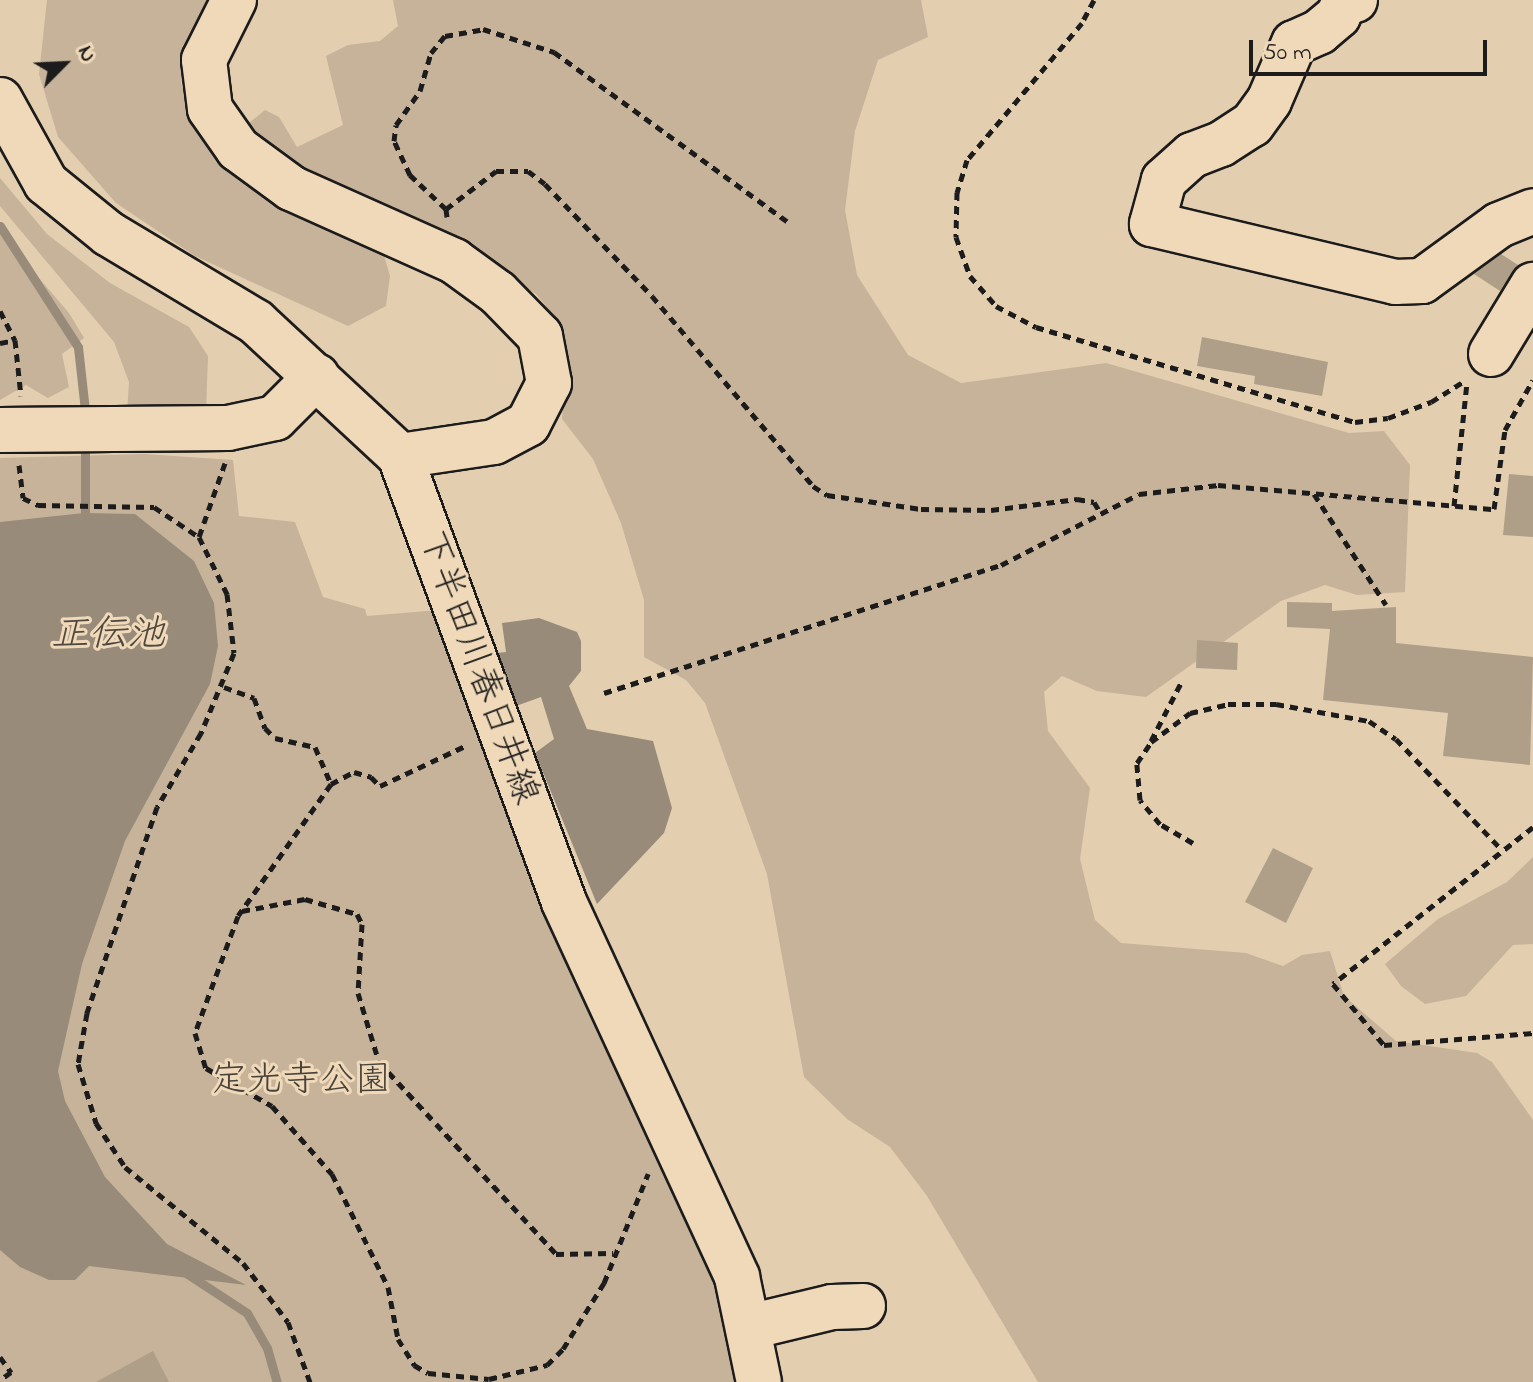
<!DOCTYPE html>
<meta charset="utf-8">
<style>
body{margin:0}
#map{position:relative;width:1533px;height:1382px;overflow:hidden;background:#e3ceb0;font-family:"Indie Flower","Klee One",sans-serif}
div>[style]{position:absolute}
.green>*{inset:0;background:#c6b39a}
.water>*{inset:0;background:#998b79}
.stream>*{height:9px;margin:-4.5px;padding:0 4.5px;transform-origin:4.5px;border-radius:4.5px;background:#998b79}
.building>*{inset:0;background:#af9f89}
.path>*{height:5px;margin-top:-2.5px;transform-origin:0;background:repeating-linear-gradient(90deg,#1c1c1c 0 8px,transparent 0 14px)}
.roads{filter:drop-shadow(2px 0 #1c1c1c) drop-shadow(-2px 0 #1c1c1c) drop-shadow(0 2px #1c1c1c) drop-shadow(0 -2px #1c1c1c)}
.minor>*{height:44px;margin:-22px;padding:0 22px;transform-origin:22px;border-radius:22px;background:#f0d9b9}
.major>*{height:44px;margin:-22px;padding:0 22px;transform-origin:22px;border-radius:22px;background:#f0d9b9}
span{translate:-50% -50%;white-space:nowrap;text-align:center;line-height:1.15;-webkit-text-stroke:6px #f0d9b9;paint-order:stroke}
.street-label{font-size:36px;color:#1c1c1c}
.park-label{font-size:36px;color:#46423c}
.water-label{font-size:38px;color:#4e4841;font-style:italic}
.north{position:absolute;left:24px;top:24px;width:80px;height:80px;-webkit-text-stroke:6px #f0d9b9;paint-order:stroke;rotate:66deg;font-size:22px;font-weight:700;line-height:32px;text-align:center;color:#1c1c1c}
.north::after{content:'';display:block;margin:auto;width:28px;height:36px;background:#1c1c1c;clip-path:polygon(50% 0,100% 100%,50% 72%,0 100%)}
.scale{position:absolute;left:1249px;top:40px;width:238px;height:36px;box-sizing:border-box;border:4px solid #1c1c1c;border-top:0;padding-left:10px;font-size:24px;line-height:28px;white-space:nowrap;color:#1c1c1c;-webkit-text-stroke:6px #f0d9b9;paint-order:stroke}
</style>
<div id="map">
<div class="green">
<div style="clip-path:polygon(47px 0,212px 0,191px 41px,181px 83px,205px 140px,244px 182px,383px 252px,390px 276px,386px 306px,348px 326px,195px 256px,116px 203px,58px 137px,39px 74px)"></div>
<div style="clip-path:polygon(393px 0,921px 0,928px 37px,878px 60px,855px 131px,845px 210px,857px 275px,908px 355px,961px 383px,1106px 363px,1349px 433px,1384px 431px,1410px 465px,1405px 592px,1357px 595px,1325px 585px,1281px 601px,1146px 697px,1097px 691px,1062px 676px,1044px 692px,1048px 731px,1090px 788px,1080px 859px,1095px 920px,1121px 943px,1246px 953px,1283px 966px,1302px 955px,1330px 951px,1344px 996px,1396px 1041px,1477px 1053px,1492px 1062px,1533px 1120px,1533px 1382px,1038px 1382px,927px 1196px,890px 1147px,847px 1119px,804px 1077px,767px 874px,705px 703px,686px 680px,644px 657px,644px 600px,621px 523px,593px 459px,562px 419px,567px 352px,555px 317px,536px 294px,496px 268px,259px 150px,249px 123px,265px 110px,279px 117px,297px 147px,343px 125px,326px 56px,348px 45px,380px 41px,398px 26px)"></div>
<div style="clip-path:polygon(0 178px,47px 234px,110px 283px,189px 327px,208px 356px,206px 413px,127px 412px,129px 382px,114px 342px,0 206px)"></div>
<div style="clip-path:polygon(0 233px,69px 313px,84px 338px,62px 354px,69px 387px,48px 398px,26px 385px,0 400px)"></div>
<div style="clip-path:polygon(144px 454px,233px 460px,239px 516px,295px 522px,323px 597px,365px 609px,367px 616px,439px 610px,717px 1265px,741px 1382px,0 1382px,0 458px)"></div>
<div style="clip-path:polygon(1533px 857px,1533px 944px,1513px 945px,1466px 996px,1425px 1004px,1401px 986px,1385px 964px,1438px 919px,1507px 882px)"></div>
</div>
<div class="water">
<div style="clip-path:polygon(84px 513px,135px 514px,194px 561px,214px 603px,218px 646px,210px 684px,125px 841px,82px 964px,58px 1071px,65px 1101px,105px 1177px,167px 1244px,246px 1285px,89px 1266px,75px 1280px,49px 1280px,20px 1267px,0 1250px,0 522px)"></div>
<div style="clip-path:polygon(539px 618px,577px 632px,581px 641px,581px 671px,569px 686px,587px 729px,653px 741px,672px 808px,664px 833px,597px 904px,535px 753px,554px 739px,541px 697px,516px 706px,496px 653px,506px 652px,502px 623px)"></div>
</div>
<div class="stream">
<div style="left:0;top:226px;width:144px;rotate:57.2deg"></div>
<div style="left:78px;top:347px;width:72px;rotate:83.7deg"></div>
<div style="left:85px;top:441px;width:82px;rotate:90deg"></div>
<div style="left:186px;top:1273px;width:73px;rotate:33.3deg"></div>
<div style="left:247px;top:1313px;width:40px;rotate:60.3deg"></div>
<div style="left:267px;top:1348px;width:35px;rotate:74deg"></div>
</div>
<div class="building">
<div style="clip-path:polygon(1501px 254px,1518px 265px,1500px 291px,1474px 274px)"></div>
<div style="clip-path:polygon(1202px 337px,1328px 362px,1322px 396px,1254px 384px,1255px 376px,1197px 366px)"></div>
<div style="clip-path:polygon(1509px 474px,1533px 476px,1533px 537px,1503px 535px)"></div>
<div style="clip-path:polygon(1287px 602px,1332px 603px,1332px 611px,1396px 607px,1396px 643px,1533px 657px,1530px 765px,1443px 756px,1448px 713px,1323px 700px,1330px 629px,1287px 627px)"></div>
<div style="clip-path:polygon(1197px 640px,1238px 643px,1237px 670px,1196px 668px)"></div>
<div style="clip-path:polygon(1273px 848px,1313px 868px,1286px 923px,1245px 902px)"></div>
<div style="clip-path:polygon(153px 1351px,169px 1382px,96px 1382px)"></div>
</div>
<div class="path">
<div style="left:1094px;top:0;width:26px;rotate:118deg"></div>
<div style="left:1082px;top:23px;width:179px;rotate:130deg"></div>
<div style="left:967px;top:160px;width:34px;rotate:107deg"></div>
<div style="left:957px;top:192px;width:45px;rotate:91.3deg"></div>
<div style="left:956px;top:237px;width:41px;rotate:70.3deg"></div>
<div style="left:970px;top:276px;width:40px;rotate:49deg"></div>
<div style="left:996px;top:306px;width:45px;rotate:27.7deg"></div>
<div style="left:1036px;top:327px;width:333px;rotate:16.6deg"></div>
<div style="left:1355px;top:422px;width:33px;rotate:-7deg"></div>
<div style="left:1388px;top:418px;width:46px;rotate:-20.4deg"></div>
<div style="left:1431px;top:402px;width:41px;rotate:-32.2deg"></div>
<div style="left:446px;top:209px;width:50px;rotate:-136.6deg"></div>
<div style="left:410px;top:175px;width:38px;rotate:-115deg"></div>
<div style="left:394px;top:141px;width:16px;rotate:-83deg"></div>
<div style="left:396px;top:125px;width:42px;rotate:-54.8deg"></div>
<div style="left:420px;top:91px;width:40px;rotate:-74deg"></div>
<div style="left:431px;top:53px;width:22px;rotate:-51deg"></div>
<div style="left:445px;top:36px;width:39px;rotate:-10deg"></div>
<div style="left:483px;top:29px;width:75px;rotate:17.9deg"></div>
<div style="left:554px;top:52px;width:288px;rotate:36deg"></div>
<div style="left:447px;top:217px;width:8px;rotate:-97deg"></div>
<div style="left:446px;top:209px;width:63px;rotate:-37.2deg"></div>
<div style="left:496px;top:171px;width:32px"></div>
<div style="left:528px;top:171px;width:21px;rotate:37deg"></div>
<div style="left:545px;top:184px;width:155px;rotate:46.3deg"></div>
<div style="left:652px;top:296px;width:249px;rotate:49.7deg"></div>
<div style="left:813px;top:486px;width:17px;rotate:33deg"></div>
<div style="left:827px;top:495px;width:95px;rotate:8.5deg"></div>
<div style="left:921px;top:509px;width:70px;rotate:0.8deg"></div>
<div style="left:991px;top:510px;width:87px;rotate:-7.3deg"></div>
<div style="left:1077px;top:499px;width:17px;rotate:10deg"></div>
<div style="left:1094px;top:502px;width:12px;rotate:59deg"></div>
<div style="left:0;top:311px;width:33px;rotate:63deg"></div>
<div style="left:0;top:343px;width:15px;rotate:-11deg"></div>
<div style="left:15px;top:340px;width:56px;rotate:83.9deg"></div>
<div style="left:225px;top:463px;width:78px;rotate:109.4deg"></div>
<div style="left:199px;top:537px;width:64px;rotate:63.8deg"></div>
<div style="left:227px;top:594px;width:59px;rotate:83.2deg"></div>
<div style="left:234px;top:653px;width:87px;rotate:112.4deg"></div>
<div style="left:201px;top:733px;width:86px;rotate:120.7deg"></div>
<div style="left:157px;top:807px;width:218px;rotate:108.8deg"></div>
<div style="left:87px;top:1013px;width:52px;rotate:100deg"></div>
<div style="left:78px;top:1064px;width:62px;rotate:73deg"></div>
<div style="left:96px;top:1123px;width:53px;rotate:56.6deg"></div>
<div style="left:125px;top:1167px;width:152px;rotate:39.1deg"></div>
<div style="left:243px;top:1263px;width:74px;rotate:52.7deg"></div>
<div style="left:288px;top:1322px;width:64px;rotate:69.9deg"></div>
<div style="left:19px;top:465px;width:33px;rotate:83deg"></div>
<div style="left:23px;top:498px;width:17px;rotate:25deg"></div>
<div style="left:38px;top:505px;width:116px;rotate:1deg"></div>
<div style="left:154px;top:507px;width:54px;rotate:33.7deg"></div>
<div style="left:1314px;top:494px;width:132px;rotate:57deg"></div>
<div style="left:1454px;top:506px;width:124px;rotate:-84deg"></div>
<div style="left:224px;top:687px;width:32px;rotate:20deg"></div>
<div style="left:254px;top:698px;width:32px;rotate:70deg"></div>
<div style="left:265px;top:728px;width:14px;rotate:45deg"></div>
<div style="left:275px;top:738px;width:41px;rotate:12.7deg"></div>
<div style="left:315px;top:747px;width:40px;rotate:66.6deg"></div>
<div style="left:331px;top:784px;width:26px;rotate:-28deg"></div>
<div style="left:354px;top:772px;width:18px;rotate:16deg"></div>
<div style="left:371px;top:777px;width:13px;rotate:45deg"></div>
<div style="left:380px;top:786px;width:96px;rotate:-25.2deg"></div>
<div style="left:604px;top:693px;width:417px;rotate:-17.9deg"></div>
<div style="left:1001px;top:565px;width:155px;rotate:-27.2deg"></div>
<div style="left:1139px;top:494px;width:80px;rotate:-6.5deg"></div>
<div style="left:1218px;top:485px;width:277px;rotate:5deg"></div>
<div style="left:1494px;top:509px;width:80px;rotate:-82.1deg"></div>
<div style="left:1505px;top:430px;width:57px;rotate:-60.8deg"></div>
<div style="left:1151px;top:741px;width:65px;rotate:-62.7deg"></div>
<div style="left:331px;top:784px;width:161px;rotate:125.2deg"></div>
<div style="left:238px;top:916px;width:125px;rotate:110.2deg"></div>
<div style="left:195px;top:1033px;width:37px;rotate:73deg"></div>
<div style="left:206px;top:1068px;width:76px;rotate:29.9deg"></div>
<div style="left:272px;top:1106px;width:91px;rotate:48.6deg"></div>
<div style="left:332px;top:1174px;width:126px;rotate:63.6deg"></div>
<div style="left:388px;top:1287px;width:53px;rotate:79.1deg"></div>
<div style="left:398px;top:1339px;width:31px;rotate:58deg"></div>
<div style="left:414px;top:1365px;width:16px;rotate:30deg"></div>
<div style="left:428px;top:1373px;width:61px;rotate:5.6deg"></div>
<div style="left:489px;top:1379px;width:60px;rotate:-13.6deg"></div>
<div style="left:547px;top:1365px;width:23px;rotate:-45deg"></div>
<div style="left:563px;top:1349px;width:78px;rotate:-58.2deg"></div>
<div style="left:604px;top:1283px;width:118px;rotate:-68deg"></div>
<div style="left:1533px;top:827px;width:254px;rotate:141.9deg"></div>
<div style="left:1333px;top:984px;width:80px;rotate:50.1deg"></div>
<div style="left:1384px;top:1045px;width:149px;rotate:-4.6deg"></div>
<div style="left:1193px;top:843px;width:38px;rotate:-150deg"></div>
<div style="left:1160px;top:824px;width:31px;rotate:-130deg"></div>
<div style="left:1140px;top:800px;width:37px;rotate:-95deg"></div>
<div style="left:1137px;top:763px;width:25px;rotate:-56deg"></div>
<div style="left:1151px;top:742px;width:49px;rotate:-36.6deg"></div>
<div style="left:1190px;top:713px;width:39px;rotate:-13deg"></div>
<div style="left:1228px;top:704px;width:48px"></div>
<div style="left:1276px;top:704px;width:95px;rotate:10.4deg"></div>
<div style="left:1369px;top:721px;width:32px;rotate:34deg"></div>
<div style="left:1396px;top:739px;width:153px;rotate:46.3deg"></div>
<div style="left:242px;top:911px;width:64px;rotate:-10.8deg"></div>
<div style="left:305px;top:899px;width:54px;rotate:16.1deg"></div>
<div style="left:357px;top:914px;width:11px;rotate:63deg"></div>
<div style="left:362px;top:924px;width:69px;rotate:93.3deg"></div>
<div style="left:358px;top:993px;width:72px;rotate:73.1deg"></div>
<div style="left:379px;top:1062px;width:261px;rotate:47.3deg"></div>
<div style="left:556px;top:1254px;width:57px;rotate:-1deg"></div>
<div style="left:0;top:1357px;width:19px;rotate:54deg"></div>
<div style="left:11px;top:1372px;width:14px;rotate:144deg"></div>
</div>
<div class="roads">
<div class="minor">
<div style="left:234px;top:0;width:67px;rotate:116.6deg"></div>
<div style="left:204px;top:60px;width:49px;rotate:83deg"></div>
<div style="left:210px;top:109px;width:49px;rotate:55deg"></div>
<div style="left:238px;top:149px;width:66px;rotate:36.3deg"></div>
<div style="left:291px;top:188px;width:179px;rotate:24.1deg"></div>
<div style="left:454px;top:261px;width:54px;rotate:36deg"></div>
<div style="left:498px;top:293px;width:60px;rotate:45.7deg"></div>
<div style="left:540px;top:336px;width:48px;rotate:79.2deg"></div>
<div style="left:549px;top:383px;width:46px;rotate:117.1deg"></div>
<div style="left:528px;top:424px;width:38px;rotate:152deg"></div>
<div style="left:494px;top:442px;width:95px;rotate:171.5deg"></div>
<div style="left:1355px;top:0;width:11px;rotate:165deg"></div>
<div style="left:1344px;top:3px;width:14px;rotate:115deg"></div>
<div style="left:1338px;top:16px;width:25px;rotate:140deg"></div>
<div style="left:1319px;top:32px;width:27px;rotate:156deg"></div>
<div style="left:1294px;top:43px;width:63px;rotate:113.3deg"></div>
<div style="left:1269px;top:101px;width:29px;rotate:126deg"></div>
<div style="left:1252px;top:124px;width:37px;rotate:147deg"></div>
<div style="left:1221px;top:144px;width:31px;rotate:159deg"></div>
<div style="left:1192px;top:155px;width:38px;rotate:138deg"></div>
<div style="left:1164px;top:180px;width:46px;rotate:105.3deg"></div>
<div style="left:1152px;top:224px;width:250px;rotate:13.4deg"></div>
<div style="left:1395px;top:282px;width:27px;rotate:-2deg"></div>
<div style="left:1422px;top:281px;width:95px;rotate:-36deg"></div>
<div style="left:1499px;top:225px;width:37px;rotate:-22deg"></div>
<div style="left:1491px;top:354px;width:81px;rotate:-58.7deg"></div>
<div style="left:0;top:430px;width:228px;rotate:-0.5deg"></div>
<div style="left:228px;top:428px;width:48px;rotate:-12deg"></div>
<div style="left:275px;top:418px;width:59px;rotate:-45deg"></div>
<div style="left:749px;top:1327px;width:85px;rotate:-13.5deg"></div>
<div style="left:832px;top:1307px;width:31px;rotate:-2deg"></div>
</div>
<div class="major">
<div style="left:0;top:100px;width:95px;rotate:61deg"></div>
<div style="left:46px;top:183px;width:81px;rotate:39deg"></div>
<div style="left:109px;top:234px;width:171px;rotate:30.9deg"></div>
<div style="left:256px;top:322px;width:197px;rotate:42.9deg"></div>
<div style="left:400px;top:456px;width:475px;rotate:69.8deg"></div>
<div style="left:564px;top:902px;width:413px;rotate:65.2deg"></div>
<div style="left:737px;top:1277px;width:107px;rotate:78.2deg"></div>
</div>
</div>
<div class="street-label">
<span style="left:477px;top:668px;rotate:70deg">下半田川春日井線</span>
</div>
<div class="park-label">
<span style="left:301px;top:1082px">定光寺公園</span>
</div>
<div class="water-label">
<span style="left:108px;top:637px">正伝池</span>
</div>
<div class="north">N</div>
<div class="scale">50 m</div>
</div>
